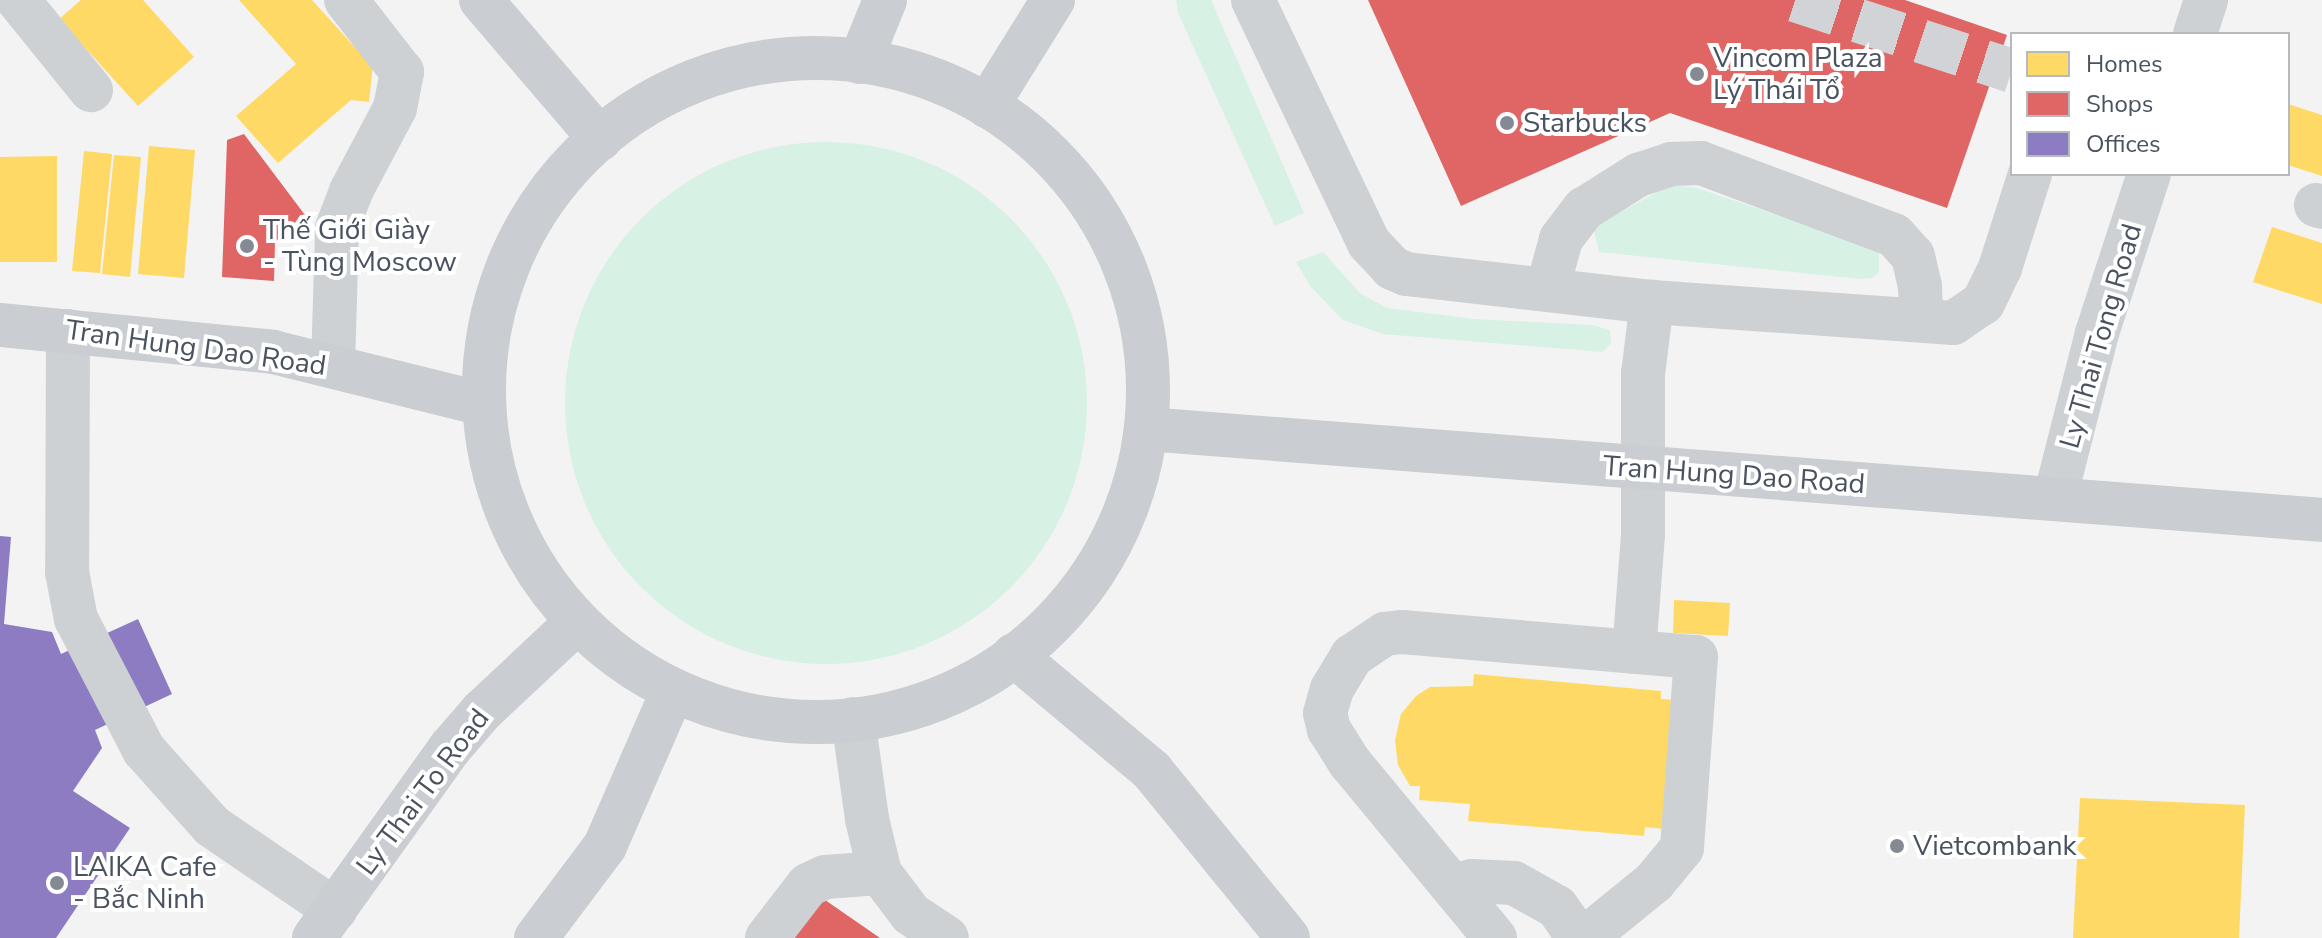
<!DOCTYPE html>
<meta charset="utf-8">
<style>
body{margin:0}
#map{position:relative;width:2322px;height:938px;overflow:hidden;background:#f3f3f3;font-family:"Nunito Sans",sans-serif}
div>[style]{position:absolute}
.green>*{inset:0;background:#d8f1e5}
.round{border-radius:50%}
.homes>*{inset:0;background:#ffd966}
.shops>*{inset:0;background:#e06666}
.offices>*{inset:0;background:#8e7cc3}
.minor-tunnel>*{height:44px;margin-top:-22px;transform-origin:0;background:repeating-linear-gradient(90deg,#d1d3d6 0 44px,transparent 0 66px)}
.minor>*{height:44px;margin:-22px;padding:0 22px;transform-origin:22px;border-radius:22px;background:#ced1d4}
.major>*{height:44px;margin:-22px;padding:0 22px;transform-origin:22px;border-radius:22px;background:#cacdd1}
.major>.ring{margin:-22px;padding:0;box-sizing:content-box;background:none;border:44px solid #cacdd1;border-radius:50%}
.dots>*{width:22px;height:22px;translate:-50% -50%;box-sizing:border-box;border:4px solid #fff;border-radius:50%}
span{translate:-50% -50%;white-space:nowrap;text-align:center;line-height:1.15;-webkit-text-stroke:8px #fff;paint-order:stroke}
.poi-label{font-size:28px;color:#495260}
.left{translate:0 -50%;text-align:left}
.street-label{font-size:28px;color:#495260}
.legend{position:absolute;left:2010px;top:32px;width:280px;height:144px;box-sizing:border-box;background:#fff;border:2px solid #b6babf;margin:0;padding:10px 14px;list-style:none;font-size:24px;color:#495260}
.legend li{display:flex;align-items:center;gap:16px;height:40px}
.legend b{width:40px;border:2px solid #b6babf}
</style>
<div id="map">
<div class="green">
<div style="clip-path:polygon(1176px 0,1211px 0,1304px 213px,1275px 226px,1178px 13px)"></div>
<div class="round" style="left:565px;top:142px;width:522px;height:522px"></div>
<div style="clip-path:polygon(1670px 185px,1697px 188px,1875px 248px,1879px 254px,1879px 273px,1872px 278px,1860px 279px,1599px 252px,1593px 227px)"></div>
<div style="clip-path:polygon(1323px 252px,1360px 293px,1387px 308px,1474px 319px,1592px 325px,1610px 330px,1611px 343px,1603px 352px,1383px 334px,1343px 320px,1310px 286px,1296px 262px)"></div>
</div>
<div class="homes">
<div style="clip-path:polygon(81px 0,143px 0,194px 57px,138px 106px,59px 19px)"></div>
<div style="clip-path:polygon(239px 0,312px 0,360px 53px,374px 55px,369px 102px,351px 100px,278px 163px,236px 116px,296px 64px)"></div>
<div style="clip-path:polygon(2288px 104px,2322px 115px,2322px 176px,2288px 165px)"></div>
<div style="clip-path:polygon(149px 146px,195px 150px,184px 278px,138px 274px)"></div>
<div style="clip-path:polygon(84px 151px,112px 154px,100px 273px,72px 271px)"></div>
<div style="clip-path:polygon(114px 155px,141px 157px,130px 277px,102px 274px)"></div>
<div style="clip-path:polygon(57px 156px,57px 262px,0 262px,0 157px)"></div>
<div style="clip-path:polygon(2272px 227px,2322px 243px,2322px 304px,2253px 282px)"></div>
<div style="clip-path:polygon(1674px 600px,1730px 603px,1728px 636px,1673px 633px)"></div>
<div style="clip-path:polygon(1474px 674px,1661px 691px,1661px 699px,1676px 700px,1664px 829px,1645px 827px,1644px 836px,1468px 821px,1470px 804px,1419px 800px,1420px 786px,1410px 786px,1398px 765px,1395px 740px,1401px 714px,1416px 696px,1430px 687px,1473px 686px)"></div>
<div style="clip-path:polygon(2080px 798px,2245px 805px,2239px 938px,2073px 938px)"></div>
</div>
<div class="shops">
<div style="clip-path:polygon(1368px 0,1905px 0,2007px 35px,1947px 208px,1670px 113px,1461px 206px)"></div>
<div style="clip-path:polygon(244px 134px,305px 215px,275px 242px,274px 281px,222px 277px,227px 140px)"></div>
<div style="clip-path:polygon(815px 893px,880px 938px,781px 938px)"></div>
</div>
<div class="offices">
<div style="clip-path:polygon(0 536px,11px 537px,4px 624px,52px 632px,61px 654px,138px 619px,172px 694px,95px 730px,102px 748px,73px 791px,130px 828px,56px 938px,0 938px)"></div>
</div>
<div class="minor-tunnel">
<div style="left:1795px;top:0;width:228px;rotate:18.1deg"></div>
</div>
<div class="minor">
<div style="left:18px;top:0;width:116px;rotate:51deg"></div>
<div style="left:1253px;top:0;width:269px;rotate:64.5deg"></div>
<div style="left:1369px;top:243px;width:34px;rotate:47deg"></div>
<div style="left:1392px;top:268px;width:15px;rotate:23deg"></div>
<div style="left:1406px;top:274px;width:248px;rotate:6.5deg"></div>
<div style="left:1652px;top:302px;width:302px;rotate:4deg"></div>
<div style="left:1953px;top:323px;width:36px;rotate:-34deg"></div>
<div style="left:1983px;top:303px;width:39px;rotate:-64deg"></div>
<div style="left:2000px;top:268px;width:99px;rotate:-72.3deg"></div>
<div style="left:2195px;top:34px;width:36px;rotate:-72deg"></div>
<div style="left:2316px;top:205px;width:6px;rotate:18deg"></div>
<div style="left:1548px;top:287px;width:50px;rotate:-74.8deg"></div>
<div style="left:1561px;top:239px;width:38px;rotate:-53deg"></div>
<div style="left:1584px;top:209px;width:64px;rotate:-32.2deg"></div>
<div style="left:1638px;top:175px;width:35px;rotate:-18deg"></div>
<div style="left:1671px;top:164px;width:30px;rotate:-2deg"></div>
<div style="left:1701px;top:163px;width:206px;rotate:20.5deg"></div>
<div style="left:1894px;top:235px;width:28px;rotate:48deg"></div>
<div style="left:1913px;top:256px;width:31px;rotate:77deg"></div>
<div style="left:1920px;top:286px;width:34px;rotate:88deg"></div>
<div style="left:68px;top:331px;width:241px;rotate:90.2deg"></div>
<div style="left:67px;top:572px;width:48px;rotate:79.2deg"></div>
<div style="left:76px;top:619px;width:148px;rotate:62.6deg"></div>
<div style="left:144px;top:750px;width:102px;rotate:48.2deg"></div>
<div style="left:212px;top:826px;width:149px;rotate:34.3deg"></div>
<div style="left:333px;top:366px;width:138px;rotate:-88.3deg"></div>
<div style="left:337px;top:228px;width:40px;rotate:-69deg"></div>
<div style="left:351px;top:191px;width:94px;rotate:-62.1deg"></div>
<div style="left:395px;top:108px;width:37px;rotate:-79deg"></div>
<div style="left:402px;top:72px;width:91px;rotate:-127.9deg"></div>
<div style="left:2055px;top:498px;width:170px;rotate:-75.7deg"></div>
<div style="left:2097px;top:333px;width:167px;rotate:-71.9deg"></div>
<div style="left:1634px;top:652px;width:118px;rotate:-85.6deg"></div>
<div style="left:1643px;top:534px;width:160px;rotate:-90deg"></div>
<div style="left:1643px;top:374px;width:73px;rotate:-82.9deg"></div>
<div style="left:853px;top:719px;width:101px;rotate:82deg"></div>
<div style="left:867px;top:819px;width:56px;rotate:76.5deg"></div>
<div style="left:880px;top:873px;width:51px;rotate:52.9deg"></div>
<div style="left:911px;top:914px;width:43px;rotate:33.7deg"></div>
<div style="left:1452px;top:886px;width:21px;rotate:-14deg"></div>
<div style="left:1472px;top:881px;width:42px;rotate:2.7deg"></div>
<div style="left:1514px;top:883px;width:49px;rotate:29.2deg"></div>
<div style="left:1557px;top:907px;width:38px;rotate:55deg"></div>
<div style="left:767px;top:938px;width:67px;rotate:-52.3deg"></div>
<div style="left:808px;top:885px;width:19px;rotate:-25deg"></div>
<div style="left:825px;top:877px;width:55px;rotate:-4.2deg"></div>
<div style="left:1495px;top:938px;width:227px;rotate:-129.6deg"></div>
<div style="left:1350px;top:763px;width:39px;rotate:-122deg"></div>
<div style="left:1329px;top:730px;width:17px;rotate:-103deg"></div>
<div style="left:1325px;top:713px;width:25px;rotate:-74deg"></div>
<div style="left:1332px;top:689px;width:39px;rotate:-59deg"></div>
<div style="left:1352px;top:656px;width:40px;rotate:-34deg"></div>
<div style="left:1385px;top:634px;width:17px;rotate:-7deg"></div>
<div style="left:1402px;top:632px;width:295px;rotate:4.9deg"></div>
<div style="left:1696px;top:657px;width:192px;rotate:94.2deg"></div>
<div style="left:1682px;top:848px;width:44px;rotate:129.5deg"></div>
<div style="left:1654px;top:882px;width:89px;rotate:140.9deg"></div>
</div>
<div class="major">
<div style="left:481px;top:0;width:183px;rotate:49.4deg"></div>
<div class="ring" style="left:484px;top:58px;width:620px;height:620px"></div>
<div style="left:860px;top:62px;width:67px;rotate:-68deg"></div>
<div style="left:987px;top:106px;width:125px;rotate:-58.1deg"></div>
<div style="left:0;top:325px;width:274px;rotate:5.6deg"></div>
<div style="left:273px;top:352px;width:216px;rotate:13.9deg"></div>
<div style="left:1146px;top:429px;width:1180px;rotate:4.42deg"></div>
<div style="left:1014px;top:655px;width:180px;rotate:40deg"></div>
<div style="left:1152px;top:771px;width:215px;rotate:50.8deg"></div>
<div style="left:314px;top:938px;width:234px;rotate:-54.4deg"></div>
<div style="left:450px;top:748px;width:49px;rotate:-49.1deg"></div>
<div style="left:482px;top:711px;width:130px;rotate:-43.1deg"></div>
<div style="left:536px;top:938px;width:115px;rotate:-53.1deg"></div>
<div style="left:605px;top:846px;width:170px;rotate:-66.4deg"></div>
</div>
<div class="dots">
<div style="left:1697px;top:74px;background:#848a93"></div>
<div style="left:1507px;top:123px;background:#848a93"></div>
<div style="left:247px;top:246px;background:#848a93"></div>
<div style="left:1897px;top:846px;background:#848a93"></div>
<div style="left:57px;top:883px;background:#848a93"></div>
</div>
<div class="poi-label">
<span class="left" style="left:1713px;top:74px">Vincom Plaza<br>Lý Thái Tổ</span>
<span class="left" style="left:1523px;top:123px">Starbucks</span>
<span class="left" style="left:263px;top:246px">Thế Giới Giày<br>- Tùng Moscow</span>
<span class="left" style="left:1913px;top:846px">Vietcombank</span>
<span class="left" style="left:73px;top:883px">LAIKA Cafe<br>- Bắc Ninh</span>
</div>
<div class="street-label">
<span style="left:2101px;top:336px;rotate:-74deg">Ly Thai Tong Road</span>
<span style="left:196px;top:348px;rotate:8deg">Tran Hung Dao Road</span>
<span style="left:1734px;top:475px;rotate:4deg">Tran Hung Dao Road</span>
<span style="left:423px;top:792px;rotate:-53deg">Ly Thai To Road</span>
</div>
<ul class="legend">
<li><b style="height:22px;background:#ffd966"></b>Homes</li>
<li><b style="height:22px;background:#e06666"></b>Shops</li>
<li><b style="height:22px;background:#8e7cc3"></b>Offices</li>
</ul>
</div>
